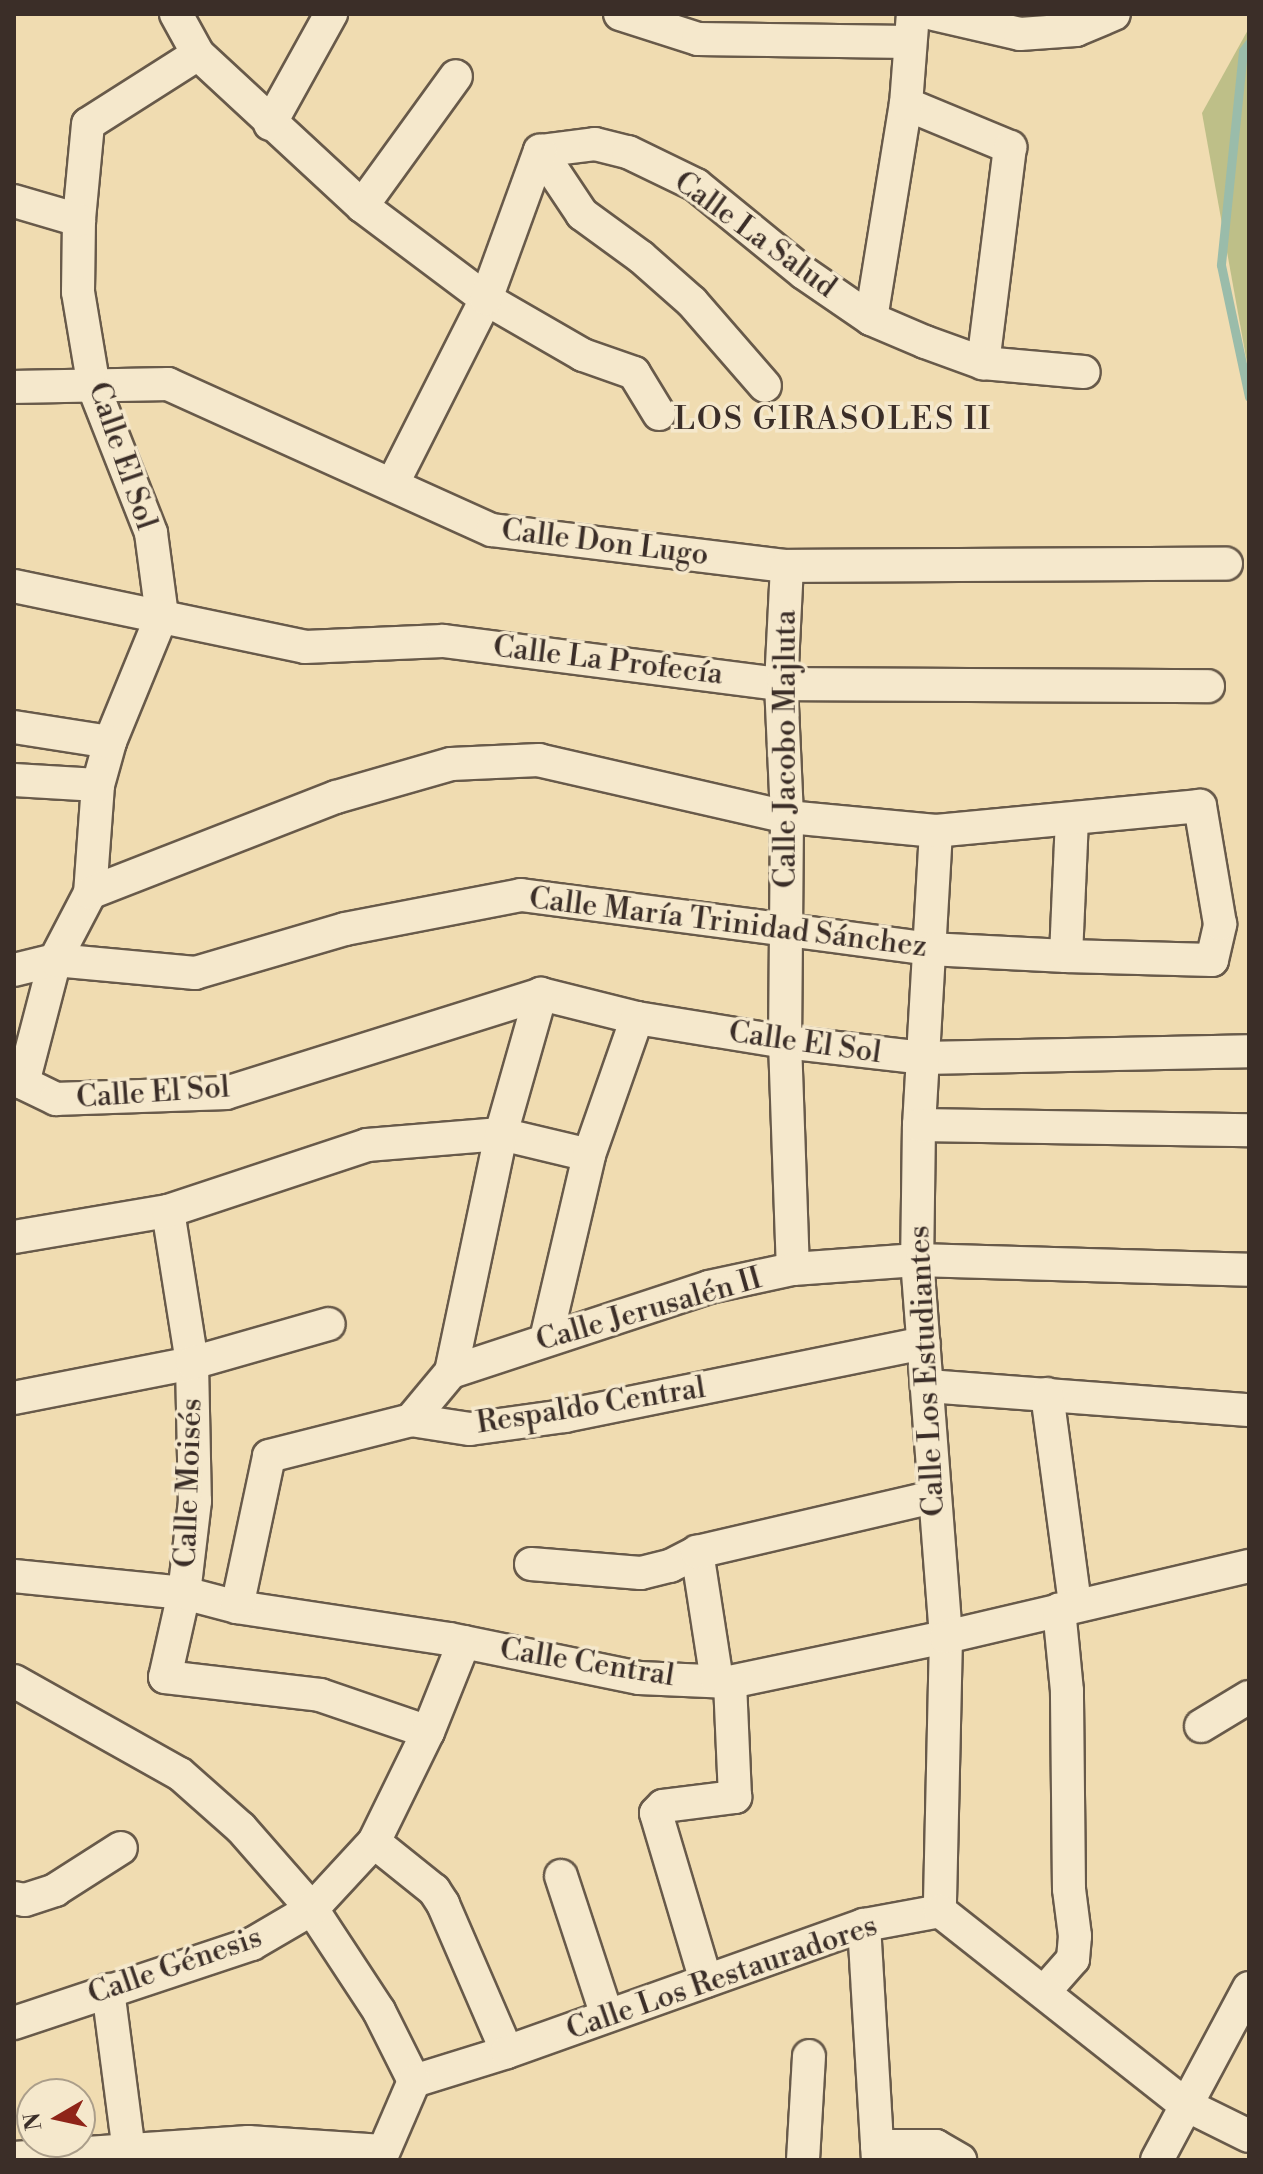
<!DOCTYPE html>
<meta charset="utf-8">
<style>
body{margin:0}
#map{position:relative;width:1263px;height:2174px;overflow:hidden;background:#f0dcb1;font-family:"Libre Bodoni",serif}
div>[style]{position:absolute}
.green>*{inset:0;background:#bebf88}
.stream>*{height:9px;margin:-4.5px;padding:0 4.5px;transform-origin:4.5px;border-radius:4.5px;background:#9abcaa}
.roads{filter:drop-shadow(2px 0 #685a4a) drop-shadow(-2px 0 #685a4a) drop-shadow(0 2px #685a4a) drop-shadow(0 -2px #685a4a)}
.minor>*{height:32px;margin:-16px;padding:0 16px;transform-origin:16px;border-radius:16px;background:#f5e8cc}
span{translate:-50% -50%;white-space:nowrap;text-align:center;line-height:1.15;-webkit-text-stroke:7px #f5e8cc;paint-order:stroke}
.street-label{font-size:30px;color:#3b2e28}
.neighbourhood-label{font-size:32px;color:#3b2e28;letter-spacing:2px}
.frame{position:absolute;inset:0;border:16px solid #3b2e28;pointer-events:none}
.north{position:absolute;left:16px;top:2078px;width:80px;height:80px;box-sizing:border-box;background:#f5e8cc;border:2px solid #ab9e8a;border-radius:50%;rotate:261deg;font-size:22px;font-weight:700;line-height:32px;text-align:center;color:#3b2e28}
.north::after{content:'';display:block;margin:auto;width:28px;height:36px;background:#8f2418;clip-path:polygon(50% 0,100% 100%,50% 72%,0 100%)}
</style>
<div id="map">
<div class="green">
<div style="clip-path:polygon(1249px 28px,1249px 374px,1202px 113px)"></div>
</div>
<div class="stream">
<div style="left:1249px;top:43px;width:10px;rotate:127deg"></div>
<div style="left:1243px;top:51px;width:215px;rotate:95.9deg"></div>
<div style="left:1221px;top:265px;width:135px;rotate:78deg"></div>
</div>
<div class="roads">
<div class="minor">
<div style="left:176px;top:14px;width:46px;rotate:61.2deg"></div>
<div style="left:198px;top:54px;width:224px;rotate:42.8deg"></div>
<div style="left:362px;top:206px;width:155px;rotate:36.9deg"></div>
<div style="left:486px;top:299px;width:112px;rotate:30deg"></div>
<div style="left:583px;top:355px;width:54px;rotate:19.4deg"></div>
<div style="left:634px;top:373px;width:48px;rotate:58.6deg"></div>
<div style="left:620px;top:14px;width:82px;rotate:17.8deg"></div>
<div style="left:698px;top:39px;width:211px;rotate:0.8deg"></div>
<div style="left:933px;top:14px;width:89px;rotate:12.9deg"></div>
<div style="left:1020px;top:34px;width:56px;rotate:-4.1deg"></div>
<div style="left:1076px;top:30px;width:41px;rotate:-22.8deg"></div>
<div style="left:198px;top:54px;width:130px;rotate:147.5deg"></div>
<div style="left:88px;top:124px;width:96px;rotate:95.4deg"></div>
<div style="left:79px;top:220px;width:72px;rotate:90.8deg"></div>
<div style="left:78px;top:292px;width:97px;rotate:80.5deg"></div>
<div style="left:94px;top:388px;width:156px;rotate:68.5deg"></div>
<div style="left:151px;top:533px;width:83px;rotate:82.4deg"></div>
<div style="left:162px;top:615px;width:137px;rotate:112.3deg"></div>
<div style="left:110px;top:742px;width:45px;rotate:105.6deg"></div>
<div style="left:98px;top:785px;width:108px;rotate:94.2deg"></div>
<div style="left:90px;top:893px;width:76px;rotate:117.6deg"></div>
<div style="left:55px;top:960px;width:127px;rotate:104.6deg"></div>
<div style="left:23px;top:1083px;width:37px;rotate:26deg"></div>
<div style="left:56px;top:1099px;width:170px;rotate:-2deg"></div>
<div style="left:226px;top:1093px;width:330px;rotate:-17.4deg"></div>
<div style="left:541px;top:994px;width:99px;rotate:14deg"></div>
<div style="left:637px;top:1018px;width:150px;rotate:9.2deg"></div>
<div style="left:785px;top:1042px;width:139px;rotate:6.6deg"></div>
<div style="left:923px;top:1058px;width:326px;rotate:-1.2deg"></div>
<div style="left:906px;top:104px;width:113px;rotate:22.5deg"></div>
<div style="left:1010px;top:147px;width:218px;rotate:97.1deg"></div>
<div style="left:270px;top:124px;width:126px;rotate:-61deg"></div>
<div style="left:540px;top:151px;width:55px;rotate:-7.3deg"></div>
<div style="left:595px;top:144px;width:34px;rotate:14deg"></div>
<div style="left:628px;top:152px;width:76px;rotate:25.9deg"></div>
<div style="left:696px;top:185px;width:139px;rotate:39.2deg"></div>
<div style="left:804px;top:273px;width:81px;rotate:34.5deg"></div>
<div style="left:871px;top:319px;width:59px;rotate:23.1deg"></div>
<div style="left:925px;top:342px;width:62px;rotate:19.9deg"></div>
<div style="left:983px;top:363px;width:101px;rotate:5.1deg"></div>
<div style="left:540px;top:151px;width:76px;rotate:56.3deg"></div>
<div style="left:582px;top:214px;width:73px;rotate:36.1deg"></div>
<div style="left:641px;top:257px;width:68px;rotate:41.4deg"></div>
<div style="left:692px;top:302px;width:111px;rotate:49deg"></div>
<div style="left:14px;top:201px;width:68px;rotate:16.3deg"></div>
<div style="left:362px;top:206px;width:160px;rotate:-54.1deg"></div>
<div style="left:871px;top:319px;width:218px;rotate:-80.8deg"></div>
<div style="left:906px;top:104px;width:90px;rotate:-85.6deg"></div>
<div style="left:14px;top:387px;width:154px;rotate:-1.1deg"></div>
<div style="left:168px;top:384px;width:355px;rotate:24.3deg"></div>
<div style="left:492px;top:530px;width:297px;rotate:7deg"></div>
<div style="left:787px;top:566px;width:439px;rotate:-0.3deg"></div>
<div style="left:393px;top:483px;width:206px;rotate:-63.2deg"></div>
<div style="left:486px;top:299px;width:158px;rotate:-70deg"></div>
<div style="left:787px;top:566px;width:118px;rotate:92.9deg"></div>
<div style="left:781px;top:684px;width:133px;rotate:87.4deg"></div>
<div style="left:787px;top:817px;width:225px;rotate:90.5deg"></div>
<div style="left:785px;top:1042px;width:227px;rotate:88deg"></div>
<div style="left:14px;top:586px;width:297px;rotate:11.8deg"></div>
<div style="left:305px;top:647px;width:138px;rotate:-2.5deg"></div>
<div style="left:443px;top:641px;width:341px;rotate:7.3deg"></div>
<div style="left:781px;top:684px;width:427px;rotate:0.3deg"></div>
<div style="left:14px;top:727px;width:97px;rotate:8.9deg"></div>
<div style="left:14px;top:780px;width:84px;rotate:3.4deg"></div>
<div style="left:936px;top:831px;width:294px;rotate:93.3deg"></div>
<div style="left:919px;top:1125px;width:135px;rotate:90.8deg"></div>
<div style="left:917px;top:1260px;width:378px;rotate:85.6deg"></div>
<div style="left:946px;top:1637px;width:274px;rotate:91.3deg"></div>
<div style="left:1066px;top:956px;width:135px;rotate:-87.5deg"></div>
<div style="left:14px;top:970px;width:42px;rotate:-13.7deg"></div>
<div style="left:55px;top:960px;width:141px;rotate:5.3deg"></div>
<div style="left:195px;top:973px;width:156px;rotate:-16.3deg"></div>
<div style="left:345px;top:929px;width:179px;rotate:-10.9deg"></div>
<div style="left:521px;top:895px;width:412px;rotate:7.5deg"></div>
<div style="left:929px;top:949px;width:137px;rotate:2.9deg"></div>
<div style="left:1066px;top:956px;width:146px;rotate:1.6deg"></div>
<div style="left:1212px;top:960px;width:37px;rotate:-77deg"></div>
<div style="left:1220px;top:924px;width:120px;rotate:-99.6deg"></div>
<div style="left:1200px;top:806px;width:265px;rotate:174.6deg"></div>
<div style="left:936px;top:831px;width:150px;rotate:-174.6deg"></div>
<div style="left:787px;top:817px;width:254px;rotate:-167.1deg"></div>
<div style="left:539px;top:760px;width:88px;rotate:177.4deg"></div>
<div style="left:451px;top:764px;width:120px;rotate:164deg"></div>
<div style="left:336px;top:797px;width:264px;rotate:158.7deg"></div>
<div style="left:919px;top:1125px;width:330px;rotate:0.9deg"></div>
<div style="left:168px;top:1211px;width:154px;rotate:81deg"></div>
<div style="left:192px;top:1363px;width:138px;rotate:88.8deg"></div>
<div style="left:195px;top:1501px;width:93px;rotate:96.8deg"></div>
<div style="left:184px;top:1593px;width:86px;rotate:102.7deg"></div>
<div style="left:165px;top:1677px;width:156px;rotate:6.6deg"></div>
<div style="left:320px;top:1695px;width:114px;rotate:18.9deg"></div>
<div style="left:14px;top:1237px;width:156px;rotate:-9.6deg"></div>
<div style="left:168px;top:1211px;width:210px;rotate:-18.3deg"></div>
<div style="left:367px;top:1145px;width:134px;rotate:-4.7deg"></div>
<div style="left:501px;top:1134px;width:90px;rotate:13.4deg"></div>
<div style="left:546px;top:1339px;width:189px;rotate:-76.8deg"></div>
<div style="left:589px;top:1155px;width:145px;rotate:-70.7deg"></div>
<div style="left:451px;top:1372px;width:243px;rotate:-78.1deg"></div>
<div style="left:501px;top:1134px;width:146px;rotate:-74.1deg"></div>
<div style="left:927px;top:1386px;width:323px;rotate:4.3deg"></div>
<div style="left:1047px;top:1394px;width:212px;rotate:82.4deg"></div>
<div style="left:14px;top:1398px;width:181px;rotate:-11.1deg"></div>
<div style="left:192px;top:1363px;width:142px;rotate:-15.9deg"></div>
<div style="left:411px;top:1420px;width:62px;rotate:-50.2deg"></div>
<div style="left:451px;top:1372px;width:272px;rotate:-18.2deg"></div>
<div style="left:709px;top:1287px;width:86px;rotate:-12.1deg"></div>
<div style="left:793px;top:1269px;width:124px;rotate:-4.2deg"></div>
<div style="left:917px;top:1260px;width:332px;rotate:1.7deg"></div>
<div style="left:531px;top:1564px;width:110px;rotate:4.7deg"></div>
<div style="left:641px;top:1573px;width:30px;rotate:-14deg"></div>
<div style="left:670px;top:1566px;width:30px;rotate:-27deg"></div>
<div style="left:14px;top:1576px;width:171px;rotate:5.7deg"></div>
<div style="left:184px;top:1593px;width:55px;rotate:14.8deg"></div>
<div style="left:237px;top:1607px;width:214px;rotate:8.6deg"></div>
<div style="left:449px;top:1639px;width:194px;rotate:11.6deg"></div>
<div style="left:639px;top:1678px;width:91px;rotate:2.5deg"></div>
<div style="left:730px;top:1682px;width:221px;rotate:-11.8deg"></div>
<div style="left:946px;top:1637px;width:311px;rotate:-13.2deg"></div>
<div style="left:237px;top:1607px;width:154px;rotate:-78deg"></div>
<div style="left:269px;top:1456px;width:146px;rotate:-14.2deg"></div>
<div style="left:411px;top:1420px;width:60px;rotate:8.7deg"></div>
<div style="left:470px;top:1429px;width:96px;rotate:-7.8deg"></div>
<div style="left:565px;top:1416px;width:366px;rotate:-11.5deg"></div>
<div style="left:14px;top:1681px;width:190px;rotate:29.3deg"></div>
<div style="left:180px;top:1774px;width:81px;rotate:41.5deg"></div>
<div style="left:241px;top:1828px;width:108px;rotate:48.8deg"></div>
<div style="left:312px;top:1909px;width:122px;rotate:56.7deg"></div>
<div style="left:379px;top:2011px;width:78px;rotate:63.4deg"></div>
<div style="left:717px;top:1681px;width:131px;rotate:-98.8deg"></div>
<div style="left:697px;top:1552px;width:242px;rotate:-13.1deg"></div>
<div style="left:1201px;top:1726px;width:56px;rotate:-31.1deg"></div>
<div style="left:374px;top:1842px;width:77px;rotate:38.7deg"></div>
<div style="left:434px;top:1890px;width:17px;rotate:57deg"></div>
<div style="left:443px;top:1904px;width:161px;rotate:66.6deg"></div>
<div style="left:561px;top:1876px;width:147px;rotate:71.8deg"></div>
<div style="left:14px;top:1898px;width:11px;rotate:10deg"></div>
<div style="left:25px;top:1900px;width:32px;rotate:-18deg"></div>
<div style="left:55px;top:1890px;width:78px;rotate:-32.5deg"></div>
<div style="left:864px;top:1925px;width:235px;rotate:86.6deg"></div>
<div style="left:706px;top:1981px;width:175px;rotate:-106.6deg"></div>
<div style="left:656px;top:1813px;width:10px;rotate:-45deg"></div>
<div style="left:663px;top:1806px;width:73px;rotate:-7.1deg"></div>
<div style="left:735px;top:1797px;width:115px;rotate:-92.5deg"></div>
<div style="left:108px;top:1990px;width:171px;rotate:82.6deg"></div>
<div style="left:1044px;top:1992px;width:44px;rotate:-48.7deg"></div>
<div style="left:1073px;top:1959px;width:23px;rotate:-85deg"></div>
<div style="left:1075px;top:1936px;width:47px;rotate:-97.3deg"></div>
<div style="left:1069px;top:1889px;width:198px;rotate:-90.6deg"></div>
<div style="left:1067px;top:1691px;width:82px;rotate:-95.6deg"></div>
<div style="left:14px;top:2023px;width:251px;rotate:-18.4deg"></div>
<div style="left:252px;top:1944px;width:69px;rotate:-30.3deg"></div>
<div style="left:312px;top:1909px;width:91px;rotate:-47.2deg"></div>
<div style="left:374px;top:1842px;width:123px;rotate:-63.9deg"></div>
<div style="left:428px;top:1732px;width:97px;rotate:-68.2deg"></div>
<div style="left:414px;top:2081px;width:97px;rotate:-17.3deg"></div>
<div style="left:507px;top:2052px;width:379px;rotate:-19.6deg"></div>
<div style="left:864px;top:1925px;width:77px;rotate:-10.4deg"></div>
<div style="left:940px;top:1911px;width:311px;rotate:38.3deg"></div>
<div style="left:1184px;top:2104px;width:72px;rotate:26.2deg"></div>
<div style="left:877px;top:2146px;width:59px"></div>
<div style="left:936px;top:2146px;width:28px;rotate:30deg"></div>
<div style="left:14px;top:2158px;width:235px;rotate:-3.9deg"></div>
<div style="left:248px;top:2142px;width:135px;rotate:3.8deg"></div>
<div style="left:380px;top:2160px;width:86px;rotate:-66.7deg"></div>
<div style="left:803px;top:2160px;width:104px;rotate:-86.7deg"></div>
<div style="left:1157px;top:2160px;width:195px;rotate:-61.9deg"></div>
</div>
</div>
<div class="street-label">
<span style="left:755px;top:235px;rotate:36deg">Calle La Salud</span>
<span style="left:122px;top:456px;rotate:71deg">Calle El Sol</span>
<span style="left:605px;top:543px;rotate:7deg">Calle Don Lugo</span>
<span style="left:608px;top:661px;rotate:7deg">Calle La Profecía</span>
<span style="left:786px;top:749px;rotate:-90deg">Calle Jacobo Majluta</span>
<span style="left:728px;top:923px;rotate:7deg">Calle María Trinidad Sánchez</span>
<span style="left:805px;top:1043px;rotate:8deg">Calle El Sol</span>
<span style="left:153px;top:1093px;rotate:-4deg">Calle El Sol</span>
<span style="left:649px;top:1310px;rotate:-16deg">Calle Jerusalén II</span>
<span style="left:927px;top:1371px;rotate:-93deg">Calle Los Estudiantes</span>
<span style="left:591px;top:1406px;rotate:-9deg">Respaldo Central</span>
<span style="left:189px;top:1483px;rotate:-88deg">Calle Moisés</span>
<span style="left:587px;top:1663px;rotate:9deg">Calle Central</span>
<span style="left:175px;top:1966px;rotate:-19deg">Calle Génesis</span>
<span style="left:722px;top:1978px;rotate:-19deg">Calle Los Restauradores</span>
</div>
<div class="neighbourhood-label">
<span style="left:833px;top:419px">LOS GIRASOLES II</span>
</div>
<div class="frame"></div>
<div class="north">N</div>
</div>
